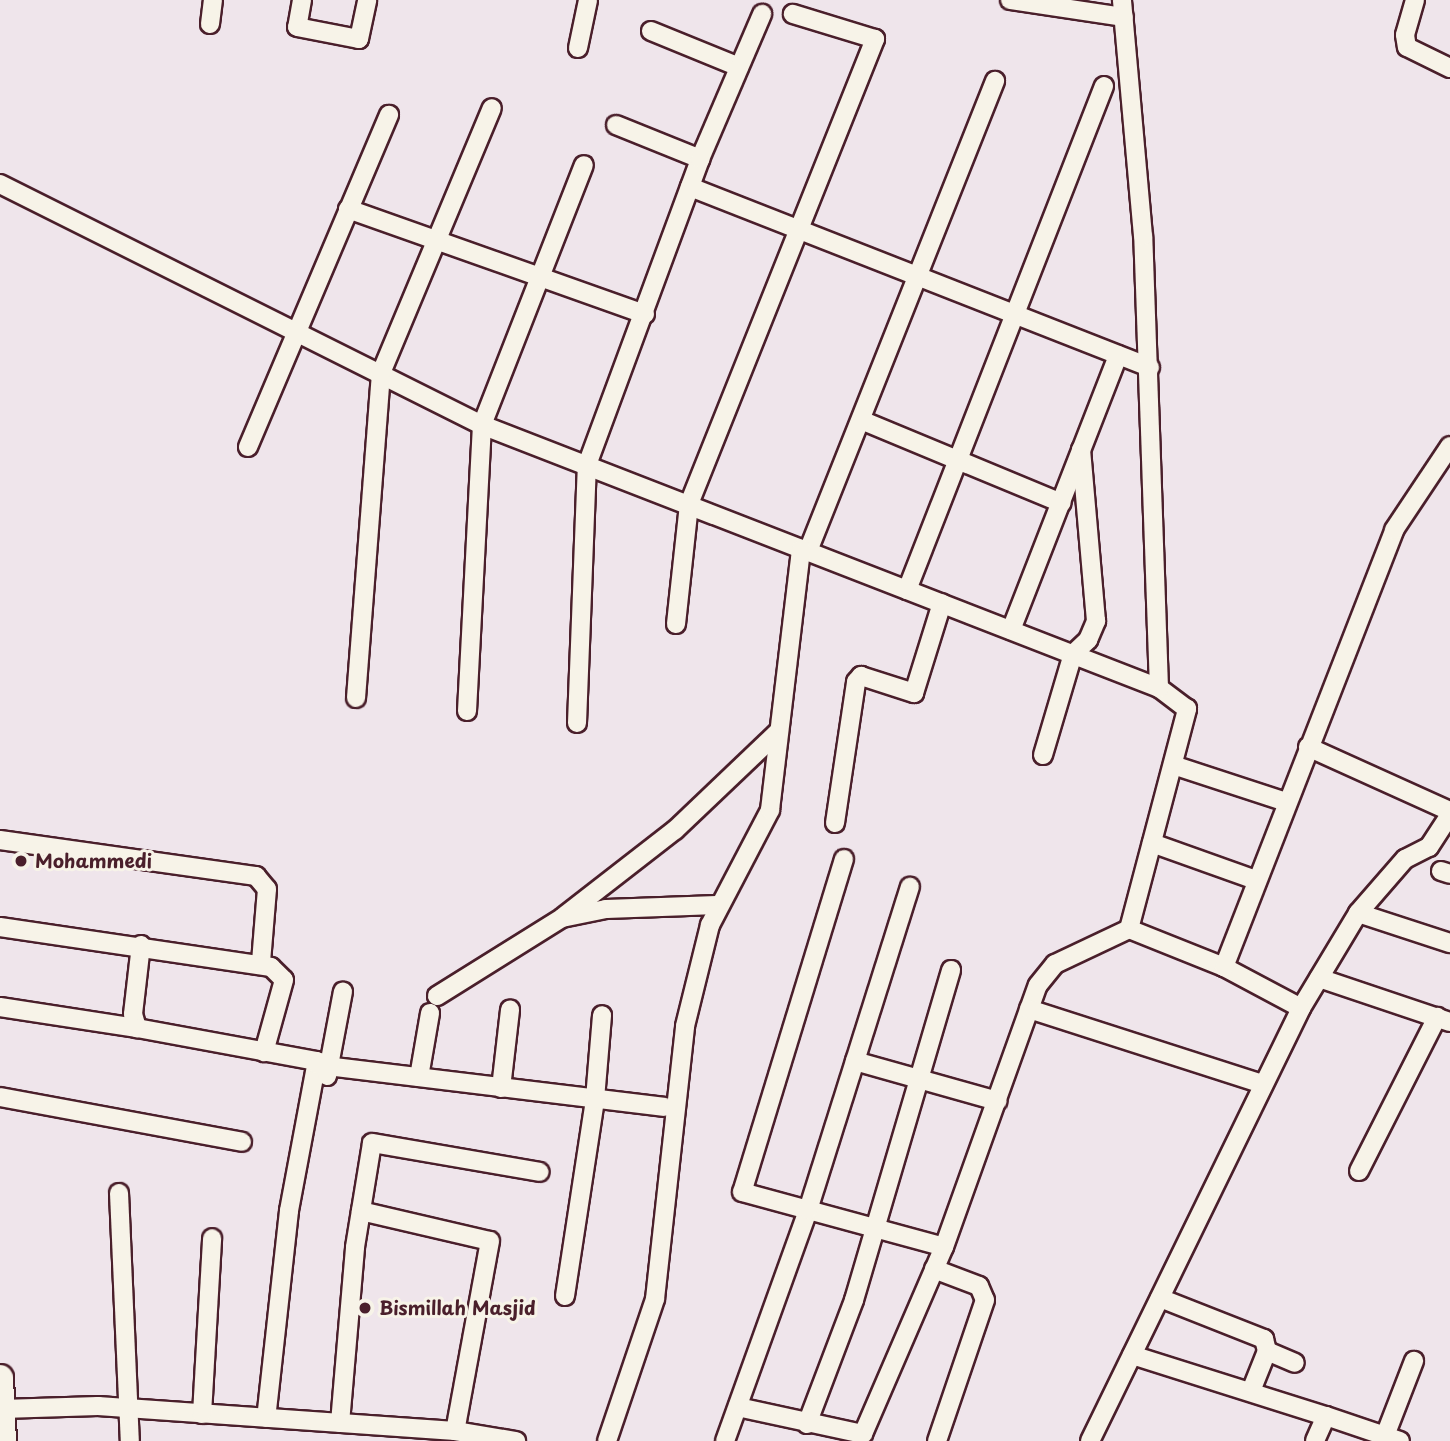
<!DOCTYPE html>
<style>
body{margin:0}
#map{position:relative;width:1450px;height:1441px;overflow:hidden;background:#efe5eb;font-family:"Playpen Sans",sans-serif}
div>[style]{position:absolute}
.roads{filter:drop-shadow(2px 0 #4a1f2b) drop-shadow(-2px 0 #4a1f2b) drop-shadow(0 2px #4a1f2b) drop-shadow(0 -2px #4a1f2b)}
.street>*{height:18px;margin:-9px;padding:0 9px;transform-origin:9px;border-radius:9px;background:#f7f3e8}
.secondary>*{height:26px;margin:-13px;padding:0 13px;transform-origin:13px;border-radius:13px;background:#f7f3e8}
.dots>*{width:19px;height:19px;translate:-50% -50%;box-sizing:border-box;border:4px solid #f7f3e8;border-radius:50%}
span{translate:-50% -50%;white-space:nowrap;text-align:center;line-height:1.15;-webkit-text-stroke:6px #f7f3e8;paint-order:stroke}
.poi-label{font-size:19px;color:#4a1f2b;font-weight:700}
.left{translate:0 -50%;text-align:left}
</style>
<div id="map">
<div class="roads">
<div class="street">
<div style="left:302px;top:0;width:27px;rotate:100deg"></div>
<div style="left:297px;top:27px;width:63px;rotate:11deg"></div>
<div style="left:359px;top:39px;width:40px;rotate:-78deg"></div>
<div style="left:1010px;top:0;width:115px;rotate:8.5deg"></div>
<div style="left:1415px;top:0;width:36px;rotate:106deg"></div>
<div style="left:1405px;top:35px;width:12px;rotate:81deg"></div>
<div style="left:1407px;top:47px;width:48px;rotate:26deg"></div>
<div style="left:210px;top:24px;width:24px;rotate:-83deg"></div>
<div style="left:651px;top:31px;width:95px;rotate:22.2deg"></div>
<div style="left:578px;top:48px;width:49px;rotate:-78.2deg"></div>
<div style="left:616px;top:125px;width:91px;rotate:22deg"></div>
<div style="left:0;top:184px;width:539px;rotate:26.57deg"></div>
<div style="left:482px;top:425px;width:726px;rotate:21.23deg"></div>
<div style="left:690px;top:187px;width:494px;rotate:21.4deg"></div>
<div style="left:348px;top:209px;width:315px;rotate:19.5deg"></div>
<div style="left:861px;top:420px;width:217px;rotate:22.5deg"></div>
<div style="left:248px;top:447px;width:361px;rotate:-67deg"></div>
<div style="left:808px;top:551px;width:506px;rotate:-68.3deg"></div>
<div style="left:907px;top:590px;width:541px;rotate:-68.65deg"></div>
<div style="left:676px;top:624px;width:121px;rotate:-83.8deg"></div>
<div style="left:689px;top:504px;width:501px;rotate:-68.2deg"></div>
<div style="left:875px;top:39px;width:86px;rotate:-163deg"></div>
<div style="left:1011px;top:630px;width:295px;rotate:-68.7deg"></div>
<div style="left:356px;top:698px;width:326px;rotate:-85.6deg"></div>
<div style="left:381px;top:373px;width:287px;rotate:-67.3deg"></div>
<div style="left:467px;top:711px;width:286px;rotate:-87deg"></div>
<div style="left:482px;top:425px;width:279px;rotate:-68.6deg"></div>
<div style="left:577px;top:723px;width:258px;rotate:-87.8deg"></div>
<div style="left:587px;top:465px;width:326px;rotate:-69.7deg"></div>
<div style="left:700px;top:159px;width:158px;rotate:-66.8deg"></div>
<div style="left:1308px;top:747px;width:156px;rotate:24.3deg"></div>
<div style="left:1043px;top:755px;width:105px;rotate:-73.5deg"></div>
<div style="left:1073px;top:654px;width:21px;rotate:-43deg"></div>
<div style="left:1088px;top:640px;width:21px;rotate:-67deg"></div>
<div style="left:1096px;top:621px;width:172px;rotate:-95deg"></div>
<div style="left:1173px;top:765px;width:119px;rotate:18.1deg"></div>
<div style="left:835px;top:823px;width:143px;rotate:-81.5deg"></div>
<div style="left:856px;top:682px;width:8px;rotate:-50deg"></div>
<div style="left:861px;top:676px;width:56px;rotate:17.8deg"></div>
<div style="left:914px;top:693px;width:94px;rotate:-72.7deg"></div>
<div style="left:0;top:840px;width:259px;rotate:8deg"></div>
<div style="left:256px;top:876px;width:17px;rotate:50deg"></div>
<div style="left:267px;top:889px;width:73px;rotate:94.7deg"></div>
<div style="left:1152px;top:843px;width:110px;rotate:19.6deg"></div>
<div style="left:844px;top:859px;width:348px;rotate:107deg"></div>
<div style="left:742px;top:1192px;width:209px;rotate:15.2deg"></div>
<div style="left:944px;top:1247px;width:278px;rotate:-70.3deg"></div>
<div style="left:1038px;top:985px;width:27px;rotate:-51deg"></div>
<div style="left:1055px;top:964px;width:82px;rotate:-25.3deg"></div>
<div style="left:1129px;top:929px;width:228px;rotate:-75.2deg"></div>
<div style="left:1187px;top:709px;width:35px;rotate:-143deg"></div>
<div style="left:1159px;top:688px;width:452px;rotate:-92deg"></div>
<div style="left:1143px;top:236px;width:237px;rotate:-95.1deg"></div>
<div style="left:1441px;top:871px;width:9px;rotate:18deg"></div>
<div style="left:1358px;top:913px;width:97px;rotate:18.1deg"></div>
<div style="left:564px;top:916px;width:140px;rotate:-37.8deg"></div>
<div style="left:675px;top:830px;width:142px;rotate:-43.6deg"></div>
<div style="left:0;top:927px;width:274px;rotate:8.4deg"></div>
<div style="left:271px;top:967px;width:18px;rotate:45deg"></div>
<div style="left:284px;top:980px;width:75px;rotate:105.5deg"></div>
<div style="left:1129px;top:929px;width:102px;rotate:21.8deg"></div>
<div style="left:141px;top:945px;width:69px;rotate:96.6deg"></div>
<div style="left:133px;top:1014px;width:15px;rotate:74deg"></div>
<div style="left:137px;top:1028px;width:183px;rotate:10.4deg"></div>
<div style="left:317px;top:1061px;width:153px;rotate:100.6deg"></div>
<div style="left:289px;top:1211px;width:208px;rotate:96.3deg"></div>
<div style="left:1319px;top:978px;width:138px;rotate:18.6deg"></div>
<div style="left:437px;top:996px;width:147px;rotate:-32deg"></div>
<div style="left:562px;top:918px;width:45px;rotate:-11.6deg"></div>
<div style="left:606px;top:909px;width:111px;rotate:-2.1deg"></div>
<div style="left:0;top:1007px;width:139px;rotate:8.7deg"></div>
<div style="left:1301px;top:1008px;width:111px;rotate:-59deg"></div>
<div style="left:1358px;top:913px;width:72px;rotate:-49deg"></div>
<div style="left:1405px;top:859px;width:27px;rotate:-27deg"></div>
<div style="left:1429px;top:847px;width:38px;rotate:-57deg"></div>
<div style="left:1029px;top:1009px;width:246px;rotate:17.8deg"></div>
<div style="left:855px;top:1061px;width:148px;rotate:15.7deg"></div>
<div style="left:318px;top:1065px;width:349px;rotate:6.9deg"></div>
<div style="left:327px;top:1076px;width:86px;rotate:-79.3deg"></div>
<div style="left:419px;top:1077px;width:65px;rotate:-80.2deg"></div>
<div style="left:501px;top:1088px;width:79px;rotate:-83.4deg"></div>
<div style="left:0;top:1097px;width:246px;rotate:10.5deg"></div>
<div style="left:1359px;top:1171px;width:173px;rotate:-63.1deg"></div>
<div style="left:119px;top:1193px;width:248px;rotate:87.5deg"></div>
<div style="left:361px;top:1211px;width:132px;rotate:13.1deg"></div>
<div style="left:490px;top:1241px;width:193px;rotate:100.4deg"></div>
<div style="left:934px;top:1269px;width:48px;rotate:20.7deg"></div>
<div style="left:979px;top:1286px;width:15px;rotate:67deg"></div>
<div style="left:985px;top:1300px;width:149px;rotate:108.8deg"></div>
<div style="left:565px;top:1296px;width:199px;rotate:-81.3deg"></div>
<div style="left:595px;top:1099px;width:84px;rotate:-85.2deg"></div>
<div style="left:1160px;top:1298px;width:112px;rotate:21.5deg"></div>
<div style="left:1264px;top:1339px;width:12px;rotate:76deg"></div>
<div style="left:1132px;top:1355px;width:203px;rotate:17.5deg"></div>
<div style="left:1326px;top:1416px;width:27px;rotate:114deg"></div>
<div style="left:1251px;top:1391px;width:43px;rotate:-68.2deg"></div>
<div style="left:1267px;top:1351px;width:30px;rotate:23deg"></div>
<div style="left:738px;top:1407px;width:128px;rotate:12.2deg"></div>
<div style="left:863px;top:1434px;width:204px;rotate:-66.6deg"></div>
<div style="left:2px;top:1409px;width:96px;rotate:-1.8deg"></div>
<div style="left:98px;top:1406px;width:358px;rotate:4deg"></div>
<div style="left:455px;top:1431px;width:62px;rotate:9.3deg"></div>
<div style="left:202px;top:1414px;width:176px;rotate:-86.7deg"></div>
<div style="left:1326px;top:1416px;width:78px;rotate:18.7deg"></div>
<div style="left:340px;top:1423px;width:177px;rotate:-85.1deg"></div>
<div style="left:355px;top:1247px;width:105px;rotate:-80.7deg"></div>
<div style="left:372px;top:1143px;width:170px;rotate:9.8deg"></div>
<div style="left:807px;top:1424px;width:133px;rotate:-69.2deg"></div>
<div style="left:854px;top:1300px;width:344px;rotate:-73.6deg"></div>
<div style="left:607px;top:1441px;width:150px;rotate:-71.3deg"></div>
<div style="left:655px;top:1299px;width:275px;rotate:-83.7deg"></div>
<div style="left:685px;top:1026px;width:104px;rotate:-76.1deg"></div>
<div style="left:710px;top:925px;width:130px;rotate:-62.4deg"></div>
<div style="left:770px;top:810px;width:263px;rotate:-83.2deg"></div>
<div style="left:725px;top:1441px;width:245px;rotate:-70.2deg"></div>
<div style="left:808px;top:1210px;width:339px;rotate:-72.5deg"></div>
<div style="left:1090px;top:1441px;width:482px;rotate:-64deg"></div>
<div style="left:1301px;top:1008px;width:87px;rotate:-152deg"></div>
<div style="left:1224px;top:967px;width:469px;rotate:-68.7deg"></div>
<div style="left:1394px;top:530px;width:101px;rotate:-56.3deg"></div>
<div style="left:1383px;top:1441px;width:86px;rotate:-68.8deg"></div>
</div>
<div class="secondary">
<div style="left:0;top:1378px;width:63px;rotate:87.3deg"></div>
</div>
</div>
<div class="dots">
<div style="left:21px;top:861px;background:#4a1f2b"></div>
<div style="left:365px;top:1308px;background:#4a1f2b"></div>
</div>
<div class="poi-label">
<span class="left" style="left:35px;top:861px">Mohammedi</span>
<span class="left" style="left:379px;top:1308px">Bismillah Masjid</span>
</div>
</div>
